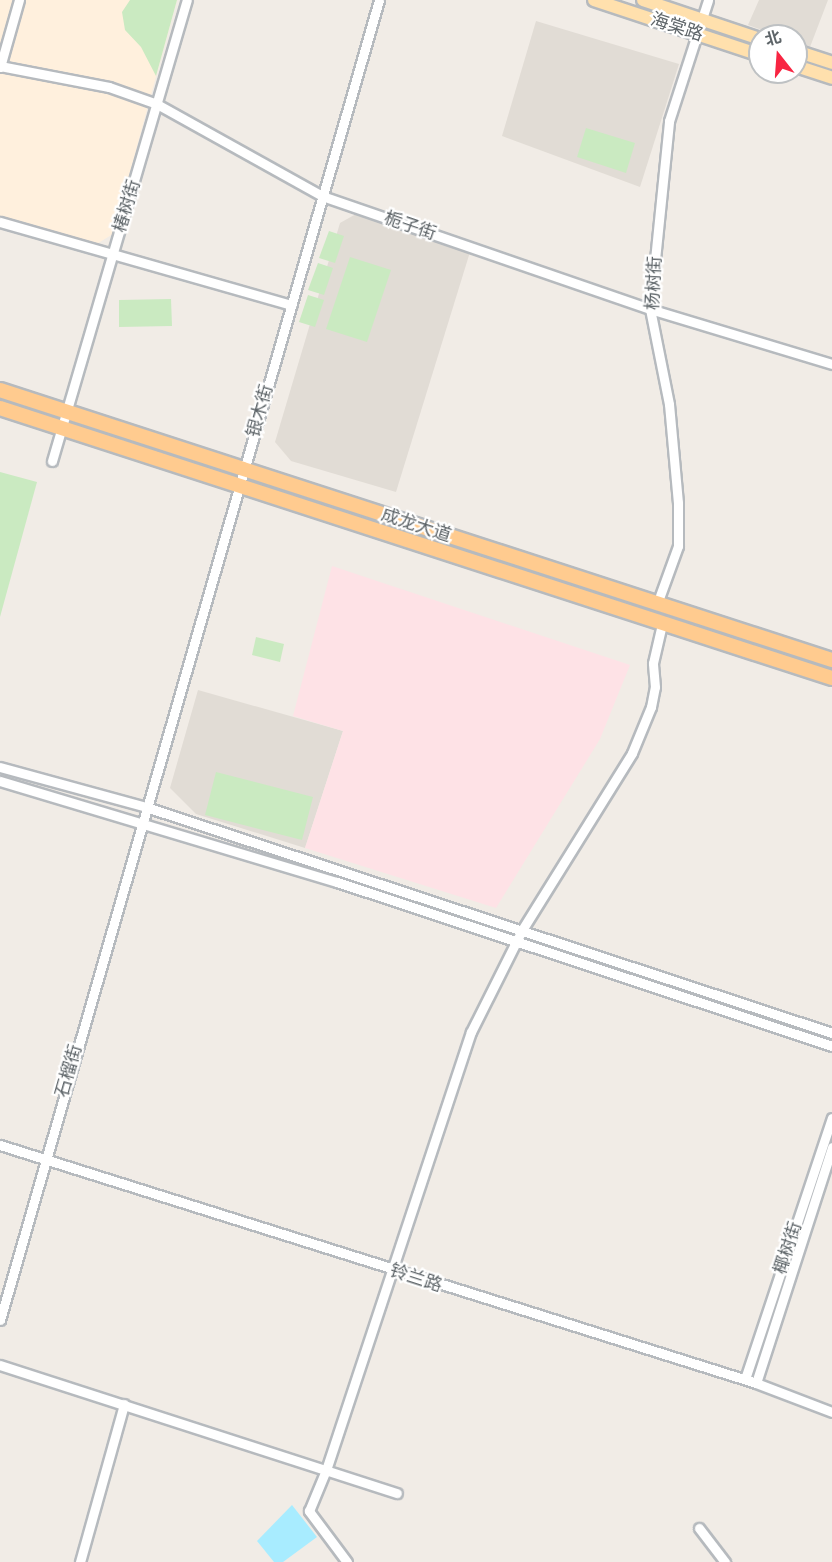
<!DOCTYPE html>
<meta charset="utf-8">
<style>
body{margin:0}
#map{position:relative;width:832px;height:1562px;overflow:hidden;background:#f1ece6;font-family:"Varela Round","Noto Sans SC",sans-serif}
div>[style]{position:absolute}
.commercial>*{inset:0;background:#fff0dd}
.education>*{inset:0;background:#e1dcd5}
.medical>*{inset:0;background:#fee2e6}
.green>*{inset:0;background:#caeac1}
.water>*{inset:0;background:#a8ecff}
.roads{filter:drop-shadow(2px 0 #b6babe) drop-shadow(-2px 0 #b6babe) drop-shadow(0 2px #b6babe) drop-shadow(0 -2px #b6babe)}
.minor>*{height:9px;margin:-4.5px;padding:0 4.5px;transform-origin:4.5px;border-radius:4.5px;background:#fff}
.major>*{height:12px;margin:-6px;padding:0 6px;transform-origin:6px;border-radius:6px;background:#ffe0ad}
.highway>*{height:14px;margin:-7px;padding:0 7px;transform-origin:7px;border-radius:7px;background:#ffcb8f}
span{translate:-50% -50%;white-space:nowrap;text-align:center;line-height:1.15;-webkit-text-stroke:4.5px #fff;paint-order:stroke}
.street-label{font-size:18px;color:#5d6468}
.north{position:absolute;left:748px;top:24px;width:60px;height:60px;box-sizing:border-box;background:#fff;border:2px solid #bec1c3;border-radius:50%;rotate:343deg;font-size:16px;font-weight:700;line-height:24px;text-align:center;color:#5d6468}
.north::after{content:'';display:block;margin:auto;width:21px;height:27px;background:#f82542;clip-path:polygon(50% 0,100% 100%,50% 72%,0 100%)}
</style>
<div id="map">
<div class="commercial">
<div style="clip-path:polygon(0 0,177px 0,113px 234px,95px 245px,0 218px)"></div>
</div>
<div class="education">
<div style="clip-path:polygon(759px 0,828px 0,810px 47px,796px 42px,796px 36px,779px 36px,748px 25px)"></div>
<div style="clip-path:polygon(536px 21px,679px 64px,640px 187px,502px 136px)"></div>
<div style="clip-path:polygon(356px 214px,470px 252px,396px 492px,291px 461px,275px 442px,340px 223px)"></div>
<div style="clip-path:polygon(198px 690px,343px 731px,305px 848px,196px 814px,170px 788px)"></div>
</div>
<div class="medical">
<div style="clip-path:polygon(332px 566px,630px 665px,600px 739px,496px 908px,305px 848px,343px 731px,293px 716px)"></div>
</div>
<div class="green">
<div style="clip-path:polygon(130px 0,177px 0,156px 76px,141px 47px,125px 30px,122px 12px)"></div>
<div style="clip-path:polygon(586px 128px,635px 143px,626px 173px,577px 157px)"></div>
<div style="clip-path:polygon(329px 231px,344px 236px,335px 263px,319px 258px)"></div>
<div style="clip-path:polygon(350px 257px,391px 270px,367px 342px,326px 329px)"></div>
<div style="clip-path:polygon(318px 263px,333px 268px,324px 295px,308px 290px)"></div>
<div style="clip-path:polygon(308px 295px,324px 300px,315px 327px,299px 322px)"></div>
<div style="clip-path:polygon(171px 299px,172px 326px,119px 327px,119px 300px)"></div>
<div style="clip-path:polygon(0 472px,37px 482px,0 617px)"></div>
<div style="clip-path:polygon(256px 637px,284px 644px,280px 662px,252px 655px)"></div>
<div style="clip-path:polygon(216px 772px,313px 797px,302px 840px,205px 815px)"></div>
</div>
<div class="water">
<div style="clip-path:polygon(292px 1505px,317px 1537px,283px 1562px,274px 1562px,257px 1541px)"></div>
</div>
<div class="roads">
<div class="minor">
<div style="left:0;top:66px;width:111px;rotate:10.9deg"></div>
<div style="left:109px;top:87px;width:51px;rotate:19.5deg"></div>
<div style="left:157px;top:104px;width:189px;rotate:29.1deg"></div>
<div style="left:322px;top:196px;width:347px;rotate:19deg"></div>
<div style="left:650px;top:309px;width:190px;rotate:16.8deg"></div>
<div style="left:0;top:67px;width:70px;rotate:-74.2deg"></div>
<div style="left:0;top:222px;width:303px;rotate:15.9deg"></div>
<div style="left:52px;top:461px;width:480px;rotate:-73.7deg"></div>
<div style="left:657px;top:604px;width:62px;rotate:-70.1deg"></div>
<div style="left:678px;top:546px;width:43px;rotate:-90deg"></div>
<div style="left:678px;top:503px;width:99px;rotate:-95.2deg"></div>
<div style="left:669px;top:404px;width:97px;rotate:-101.3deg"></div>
<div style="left:650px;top:309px;width:189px;rotate:-84.2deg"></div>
<div style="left:669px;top:121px;width:127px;rotate:-72.1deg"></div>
<div style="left:0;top:767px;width:151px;rotate:15.3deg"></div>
<div style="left:146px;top:807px;width:722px;rotate:18.23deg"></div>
<div style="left:0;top:781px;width:352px;rotate:16.7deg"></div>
<div style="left:337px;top:882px;width:521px;rotate:18.33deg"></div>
<div style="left:0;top:1145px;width:793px;rotate:17.47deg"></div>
<div style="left:756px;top:1383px;width:81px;rotate:20.9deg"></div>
<div style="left:0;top:1320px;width:1373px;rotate:-73.98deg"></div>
<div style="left:0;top:1365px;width:417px;rotate:17.9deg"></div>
<div style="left:745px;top:1379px;width:275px;rotate:-71.6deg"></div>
<div style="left:756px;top:1383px;width:248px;rotate:-72.1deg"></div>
<div style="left:699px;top:1528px;width:43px;rotate:52.6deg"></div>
<div style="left:80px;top:1562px;width:164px;rotate:-74.4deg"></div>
<div style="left:347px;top:1562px;width:64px;rotate:-126.7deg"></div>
<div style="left:309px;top:1511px;width:44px;rotate:-67.5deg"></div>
<div style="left:326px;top:1470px;width:461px;rotate:-71.7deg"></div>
<div style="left:471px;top:1032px;width:114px;rotate:-63.4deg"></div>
<div style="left:522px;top:930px;width:208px;rotate:-58.1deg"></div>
<div style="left:632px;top:753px;width:50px;rotate:-67.6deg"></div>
<div style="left:651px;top:707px;width:20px;rotate:-79deg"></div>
<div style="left:655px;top:687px;width:24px;rotate:-95deg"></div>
<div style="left:653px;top:663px;width:39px;rotate:-77deg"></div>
</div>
<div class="major">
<div style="left:594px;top:0;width:175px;rotate:18.3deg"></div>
<div style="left:643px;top:0;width:123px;rotate:18.4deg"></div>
<div style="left:796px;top:51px;width:38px;rotate:18deg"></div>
<div style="left:796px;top:66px;width:38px;rotate:18deg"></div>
</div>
<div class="highway">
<div style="left:0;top:390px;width:875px;rotate:17.98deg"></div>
<div style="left:0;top:408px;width:875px;rotate:17.98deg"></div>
</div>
</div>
<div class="street-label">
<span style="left:677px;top:27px;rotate:18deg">海棠路</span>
<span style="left:127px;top:206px;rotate:-73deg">椿树街</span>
<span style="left:410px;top:226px;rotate:19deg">栀子街</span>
<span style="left:654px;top:283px;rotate:-87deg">杨树街</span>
<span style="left:260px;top:411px;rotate:-74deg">银木街</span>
<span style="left:416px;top:525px;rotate:18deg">成龙大道</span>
<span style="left:69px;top:1071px;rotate:-74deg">石榴街</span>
<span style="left:788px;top:1248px;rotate:-72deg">椰树街</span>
<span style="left:416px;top:1278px;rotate:18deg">铃兰路</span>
</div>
<div class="north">北</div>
</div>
